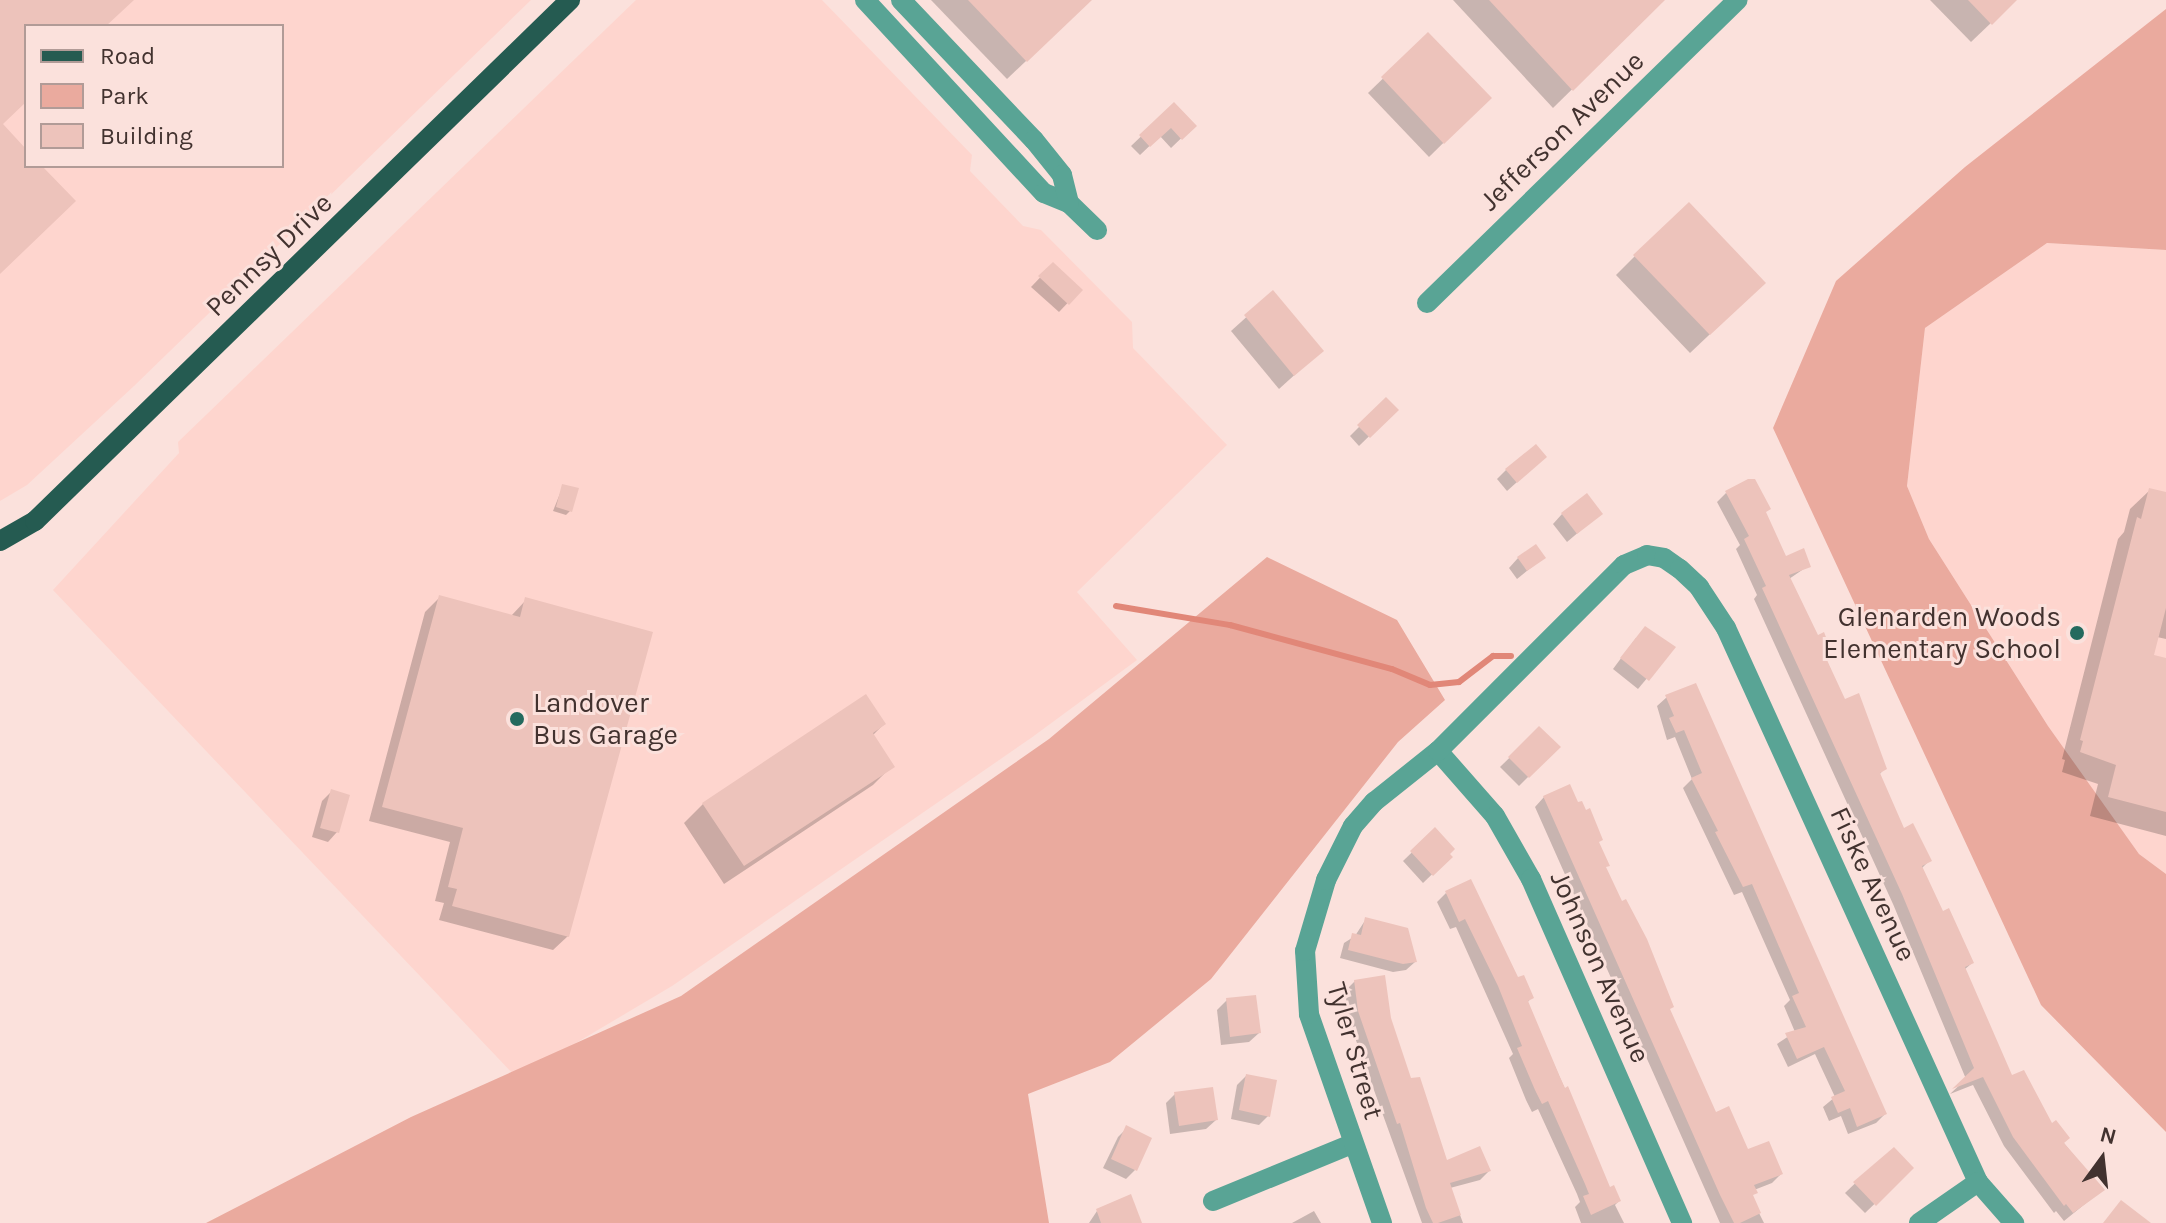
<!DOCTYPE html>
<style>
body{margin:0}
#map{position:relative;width:2166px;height:1223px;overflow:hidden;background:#fbe1dc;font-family:Karla,sans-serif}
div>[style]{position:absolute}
.built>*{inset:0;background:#fed5ce}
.green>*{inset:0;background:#eaaa9e}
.shadow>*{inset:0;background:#0003}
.stream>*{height:6px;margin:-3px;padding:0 3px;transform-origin:3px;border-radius:3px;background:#e18778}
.building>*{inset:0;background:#edc3bb}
.minor>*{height:20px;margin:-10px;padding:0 10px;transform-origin:10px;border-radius:10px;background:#59a495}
.major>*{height:20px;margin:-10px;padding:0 10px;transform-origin:10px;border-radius:10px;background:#255b51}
.dots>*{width:22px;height:22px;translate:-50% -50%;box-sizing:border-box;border:4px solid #fbe1dc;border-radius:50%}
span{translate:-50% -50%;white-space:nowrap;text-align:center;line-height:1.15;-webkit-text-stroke:6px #fbe1dc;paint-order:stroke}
.street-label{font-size:28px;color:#42322f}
.poi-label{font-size:28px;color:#42322f}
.right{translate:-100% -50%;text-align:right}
.left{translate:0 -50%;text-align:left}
.legend{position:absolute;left:24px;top:24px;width:260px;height:144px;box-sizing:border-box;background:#fbe1dc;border:2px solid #b19b97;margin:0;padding:10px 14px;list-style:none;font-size:24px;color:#42322f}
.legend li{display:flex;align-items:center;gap:16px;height:40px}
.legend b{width:40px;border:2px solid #b19b97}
.north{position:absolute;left:2062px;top:1119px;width:80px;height:80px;-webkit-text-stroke:6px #fbe1dc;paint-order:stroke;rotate:15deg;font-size:22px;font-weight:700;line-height:32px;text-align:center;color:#42322f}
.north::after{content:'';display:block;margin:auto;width:28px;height:36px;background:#42322f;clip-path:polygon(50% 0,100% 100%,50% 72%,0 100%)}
</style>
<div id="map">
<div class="built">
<div style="clip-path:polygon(evenodd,0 0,531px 0,134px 386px,27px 485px,0 501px,0 0,26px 26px,282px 26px,282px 166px,26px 166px,26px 26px)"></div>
<div style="clip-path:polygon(636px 0,822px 0,972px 155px,970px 171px,1023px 226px,1041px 230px,1132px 322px,1133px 348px,1227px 445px,1077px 592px,1137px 660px,1031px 738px,672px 986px,517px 1078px,53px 590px,179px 453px,178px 442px)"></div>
<div style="clip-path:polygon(2047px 243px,2166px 250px,2166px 874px,2139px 854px,2048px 726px,1929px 539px,1907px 486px,1925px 328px)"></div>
</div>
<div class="green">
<div style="clip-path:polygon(2166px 9px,2166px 250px,2047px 243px,1925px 328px,1907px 486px,1929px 539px,2048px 726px,2139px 854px,2166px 874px,2166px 1132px,2041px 1005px,1773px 428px,1836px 281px,1965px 167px)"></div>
<div style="clip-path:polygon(1267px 557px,1397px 620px,1445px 700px,1398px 742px,1211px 979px,1110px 1062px,1028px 1094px,1049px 1223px,206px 1223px,411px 1117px,681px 996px,1049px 739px)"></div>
</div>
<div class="shadow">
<div style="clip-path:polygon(931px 0,1090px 0,1007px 79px)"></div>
<div style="clip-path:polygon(1453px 0,1663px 0,1553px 108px)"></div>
<div style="clip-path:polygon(1930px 0,2015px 0,1971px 42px)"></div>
<div style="clip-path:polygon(1428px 35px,1489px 98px,1429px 157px,1368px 93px)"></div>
<div style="clip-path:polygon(1174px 105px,1194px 126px,1171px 148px,1160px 136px,1140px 155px,1131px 146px)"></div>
<div style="clip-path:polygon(1635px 256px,1744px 302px,1690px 353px,1616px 275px)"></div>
<div style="clip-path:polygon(1053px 264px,1080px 290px,1059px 312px,1031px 287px)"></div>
<div style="clip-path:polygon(1273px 293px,1321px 351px,1279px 389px,1231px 331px)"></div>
<div style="clip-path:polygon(1386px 400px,1396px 410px,1359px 446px,1350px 436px)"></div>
<div style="clip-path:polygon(1535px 466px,1507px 491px,1497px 479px,1506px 470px)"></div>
<div style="clip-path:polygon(563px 486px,570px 511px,566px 515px,553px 511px)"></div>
<div style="clip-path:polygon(2150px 490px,2166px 494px,2166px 639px,2157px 637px,2152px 656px,2166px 660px,2166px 836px,2090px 816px,2098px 784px,2062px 772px,2065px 760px,2062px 759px,2118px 539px,2124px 532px,2130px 509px)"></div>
<div style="clip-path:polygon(1726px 493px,1765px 513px,1785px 559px,1808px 566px,1789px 579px,1817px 638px,1829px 649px,1824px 654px,1844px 701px,1885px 768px,1879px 775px,1903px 831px,1929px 861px,1921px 869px,1942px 914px,1972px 963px,1964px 970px,2011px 1078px,2102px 1190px,2064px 1221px,2056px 1211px,2054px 1213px,2004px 1146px,1973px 1085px,1950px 1094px,1966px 1079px,1893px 904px,1754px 599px,1757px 595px,1736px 549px,1740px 545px,1717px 502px)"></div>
<div style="clip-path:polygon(1562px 514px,1600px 514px,1567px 542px,1553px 524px)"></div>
<div style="clip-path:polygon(1518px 558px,1543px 558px,1517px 579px,1509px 568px)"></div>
<div style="clip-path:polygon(440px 597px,511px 616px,526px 600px,568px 936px,553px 950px,439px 920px,444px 903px,435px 901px,450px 842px,369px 821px,425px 612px)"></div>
<div style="clip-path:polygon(1636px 638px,1673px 647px,1638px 689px,1613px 669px)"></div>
<div style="clip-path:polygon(1695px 685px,1885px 1114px,1876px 1123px,1848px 1134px,1841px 1116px,1829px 1121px,1823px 1107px,1835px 1097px,1815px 1054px,1788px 1067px,1777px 1044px,1795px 1032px,1784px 1006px,1790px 1000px,1742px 892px,1734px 895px,1683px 788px,1692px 779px,1675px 737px,1667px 740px,1657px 706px,1667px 697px)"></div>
<div style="clip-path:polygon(884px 724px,872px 736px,892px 766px,873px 785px,724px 884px,684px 823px,703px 804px)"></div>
<div style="clip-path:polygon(1539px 729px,1558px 747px,1519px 786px,1500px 767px)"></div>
<div style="clip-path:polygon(331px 792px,337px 832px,328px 842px,312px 837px,322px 801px)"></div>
<div style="clip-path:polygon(1544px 797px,1598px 843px,1604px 868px,1715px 1114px,1747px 1151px,1781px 1174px,1772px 1183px,1754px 1190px,1751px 1197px,1764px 1223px,1720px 1223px,1535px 807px)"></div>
<div style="clip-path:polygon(1435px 830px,1450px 857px,1423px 883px,1403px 861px)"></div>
<div style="clip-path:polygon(1446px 893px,1531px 998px,1527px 1003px,1609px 1189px,1619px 1201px,1615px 1205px,1624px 1223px,1581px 1223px,1575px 1207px,1580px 1202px,1577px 1194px,1538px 1109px,1532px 1112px,1526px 1100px,1509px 1058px,1513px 1054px,1456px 927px,1450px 929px,1437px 902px)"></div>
<div style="clip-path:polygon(1366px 919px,1415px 962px,1406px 970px,1393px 972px,1340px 958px,1344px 943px,1355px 936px)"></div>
<div style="clip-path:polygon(1355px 981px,1389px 1018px,1410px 1080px,1445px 1163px,1489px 1171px,1480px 1180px,1450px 1188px,1463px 1223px,1422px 1223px,1349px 1021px,1345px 991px)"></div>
<div style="clip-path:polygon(1227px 1000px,1259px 1033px,1249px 1042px,1221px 1045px,1217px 1010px)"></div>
<div style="clip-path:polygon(1246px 1076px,1268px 1116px,1259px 1125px,1231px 1119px,1237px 1085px)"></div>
<div style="clip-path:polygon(1175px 1094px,1216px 1120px,1206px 1129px,1170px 1134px,1166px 1103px)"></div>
<div style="clip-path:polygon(1127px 1128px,1135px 1170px,1126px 1179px,1103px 1168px,1118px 1137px)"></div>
<div style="clip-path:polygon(1912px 1168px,1865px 1213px,1845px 1193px,1869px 1170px)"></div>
<div style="clip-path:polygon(1097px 1211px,1140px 1223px,1089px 1223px)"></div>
<div style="clip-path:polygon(1314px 1211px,1321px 1223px,1292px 1223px)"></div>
</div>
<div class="stream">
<div style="left:1116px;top:606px;width:116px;rotate:9.5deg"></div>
<div style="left:1230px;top:625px;width:168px;rotate:15.2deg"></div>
<div style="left:1392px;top:669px;width:41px;rotate:22.8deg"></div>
<div style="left:1430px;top:685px;width:29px;rotate:-6deg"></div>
<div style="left:1459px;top:682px;width:43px;rotate:-37.4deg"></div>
<div style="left:1493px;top:656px;width:18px"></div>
</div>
<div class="building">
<div style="clip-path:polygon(0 0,134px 0,106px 26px,26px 26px,26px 102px,3px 124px,26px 149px,26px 166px,42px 166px,76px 201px,0 274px)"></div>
<div style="clip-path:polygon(968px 0,1092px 0,1027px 62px)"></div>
<div style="clip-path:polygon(1489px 0,1665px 0,1573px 91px)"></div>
<div style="clip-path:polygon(1968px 0,2017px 0,1992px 25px)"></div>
<div style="clip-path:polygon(1428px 32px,1492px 98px,1444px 144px,1381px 77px)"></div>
<div style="clip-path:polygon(1174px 102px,1197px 126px,1182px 140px,1171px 128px,1150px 147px,1139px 135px)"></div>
<div style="clip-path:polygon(1689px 202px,1766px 283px,1710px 335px,1633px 255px)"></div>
<div style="clip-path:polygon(1053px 262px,1083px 290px,1069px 305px,1038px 276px)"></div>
<div style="clip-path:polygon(1273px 290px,1324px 351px,1294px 376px,1244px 315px)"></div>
<div style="clip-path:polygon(1386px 397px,1399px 410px,1370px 438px,1357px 425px)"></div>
<div style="clip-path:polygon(1536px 444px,1547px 457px,1517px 483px,1505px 469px)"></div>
<div style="clip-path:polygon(1748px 479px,1755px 479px,1771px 509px,1766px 512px,1786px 556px,1804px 548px,1811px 567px,1789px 575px,1818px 635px,1824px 632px,1831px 650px,1826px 652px,1826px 658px,1845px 699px,1859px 693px,1887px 769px,1880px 773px,1904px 828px,1913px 823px,1932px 861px,1922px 866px,1943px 911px,1949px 908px,1974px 963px,1965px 967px,2012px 1075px,2024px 1070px,2052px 1123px,2056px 1120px,2070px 1138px,2064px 1143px,2105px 1190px,2073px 1213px,2066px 1204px,2064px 1206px,2013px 1137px,1983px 1077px,1952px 1089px,1974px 1068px,1902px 894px,1762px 588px,1766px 586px,1744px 539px,1749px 536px,1725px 491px)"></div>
<div style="clip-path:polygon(562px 484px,579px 488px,572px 512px,556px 507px)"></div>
<div style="clip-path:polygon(2149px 488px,2166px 492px,2166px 608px,2154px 655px,2166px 658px,2166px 812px,2108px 797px,2116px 765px,2080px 752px,2083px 741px,2080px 740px,2137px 517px,2141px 519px)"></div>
<div style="clip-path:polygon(1587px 493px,1603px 514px,1577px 534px,1561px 513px)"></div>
<div style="clip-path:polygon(1536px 544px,1546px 558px,1527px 571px,1517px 557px)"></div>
<div style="clip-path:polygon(439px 595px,520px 617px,525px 597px,653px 632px,569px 937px,452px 906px,457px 889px,448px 887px,463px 828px,382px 807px)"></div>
<div style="clip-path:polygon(1645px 626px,1676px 647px,1649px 681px,1620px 658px)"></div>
<div style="clip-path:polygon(1696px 683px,1887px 1114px,1857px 1127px,1850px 1108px,1838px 1113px,1831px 1097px,1845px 1091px,1824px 1047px,1797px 1059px,1785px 1033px,1806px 1027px,1792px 996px,1799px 993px,1752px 884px,1743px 887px,1715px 832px,1718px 831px,1691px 778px,1702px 773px,1684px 730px,1676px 733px,1669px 718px,1674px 716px,1665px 695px)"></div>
<div style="clip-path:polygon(866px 694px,886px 724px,873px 733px,895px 767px,744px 866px,702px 803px)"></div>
<div style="clip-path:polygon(1539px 726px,1561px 747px,1529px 778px,1508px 757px)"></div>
<div style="clip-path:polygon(1570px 784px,1578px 802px,1582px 801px,1586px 810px,1590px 808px,1603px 840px,1599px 842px,1610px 866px,1606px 867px,1622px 901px,1626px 899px,1647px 939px,1674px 1007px,1670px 1009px,1716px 1112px,1729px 1106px,1748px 1149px,1769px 1141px,1783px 1174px,1754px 1185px,1758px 1193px,1753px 1195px,1761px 1213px,1740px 1223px,1734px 1223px,1720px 1195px,1543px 796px)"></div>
<div style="clip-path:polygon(331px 789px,350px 795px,339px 833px,320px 828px)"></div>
<div style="clip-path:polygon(1435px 827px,1455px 849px,1450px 854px,1453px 857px,1433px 876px,1410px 851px)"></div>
<div style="clip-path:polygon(1471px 879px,1518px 977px,1524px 975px,1534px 998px,1528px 1001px,1560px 1077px,1565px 1088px,1568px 1086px,1610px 1187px,1614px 1185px,1621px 1201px,1591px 1215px,1583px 1196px,1589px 1194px,1585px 1184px,1548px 1101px,1542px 1104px,1535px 1090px,1517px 1048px,1522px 1046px,1498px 986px,1465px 919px,1459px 922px,1445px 891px)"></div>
<div style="clip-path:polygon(1365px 917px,1408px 928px,1417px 962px,1403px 964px,1348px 950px,1352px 933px,1361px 935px)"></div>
<div style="clip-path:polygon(1385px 975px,1391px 1018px,1411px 1078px,1420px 1077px,1447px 1160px,1480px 1146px,1491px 1171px,1450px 1183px,1461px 1215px,1438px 1223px,1433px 1223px,1426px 1208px,1400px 1123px,1397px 1124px,1358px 1011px,1354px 980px)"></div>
<div style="clip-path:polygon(1256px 995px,1261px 1033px,1230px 1037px,1226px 998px)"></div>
<div style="clip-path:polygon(1246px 1074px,1277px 1080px,1270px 1117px,1239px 1110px)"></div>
<div style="clip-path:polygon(1213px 1087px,1218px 1120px,1179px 1126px,1174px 1092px)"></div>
<div style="clip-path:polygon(1126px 1125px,1152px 1138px,1137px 1171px,1111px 1159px)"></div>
<div style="clip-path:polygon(1894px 1147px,1914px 1168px,1876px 1206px,1853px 1182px)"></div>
<div style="clip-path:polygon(1131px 1194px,1142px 1223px,1101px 1223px,1096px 1209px)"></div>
<div style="clip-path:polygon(2121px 1200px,2151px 1223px,2103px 1223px)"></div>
</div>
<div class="minor">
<div style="left:865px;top:0;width:263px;rotate:47.2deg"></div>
<div style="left:1044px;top:193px;width:27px;rotate:22deg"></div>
<div style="left:1069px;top:203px;width:39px;rotate:44deg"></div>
<div style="left:901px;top:0;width:193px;rotate:46.5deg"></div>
<div style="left:1034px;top:140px;width:45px;rotate:51.3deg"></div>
<div style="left:1062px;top:175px;width:29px;rotate:76deg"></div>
<div style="left:1427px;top:303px;width:434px;rotate:-44.3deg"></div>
<div style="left:1438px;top:751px;width:86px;rotate:48.8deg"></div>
<div style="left:1495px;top:816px;width:73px;rotate:60.3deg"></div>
<div style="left:1531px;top:879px;width:376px;rotate:66.3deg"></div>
<div style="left:1213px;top:1201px;width:150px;rotate:-22.3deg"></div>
<div style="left:1382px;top:1223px;width:221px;rotate:-109.3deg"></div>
<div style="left:1309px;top:1014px;width:63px;rotate:-93.6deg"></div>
<div style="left:1305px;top:951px;width:74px;rotate:-73.5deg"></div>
<div style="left:1326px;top:880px;width:60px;rotate:-63.4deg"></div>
<div style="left:1353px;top:826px;width:32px;rotate:-49deg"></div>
<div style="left:1374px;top:802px;width:82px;rotate:-38.6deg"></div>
<div style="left:1438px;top:751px;width:263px;rotate:-45deg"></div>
<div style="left:1624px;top:565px;width:25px;rotate:-23deg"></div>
<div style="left:1647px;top:555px;width:17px;rotate:10deg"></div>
<div style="left:1664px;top:558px;width:19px;rotate:35deg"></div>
<div style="left:1680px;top:569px;width:26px;rotate:43deg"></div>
<div style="left:1699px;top:587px;width:49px;rotate:56.6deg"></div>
<div style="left:1726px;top:628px;width:609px;rotate:65.54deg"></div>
<div style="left:1978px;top:1182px;width:55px;rotate:48.7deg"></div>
<div style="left:1919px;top:1223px;width:72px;rotate:-34.8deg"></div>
</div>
<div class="major">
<div style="left:0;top:541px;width:40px;rotate:-29.7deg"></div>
<div style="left:35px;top:521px;width:747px;rotate:-44.24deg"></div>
</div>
<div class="dots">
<div style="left:2077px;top:633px;background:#246a5e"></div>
<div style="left:517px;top:719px;background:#246a5e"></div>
</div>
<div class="street-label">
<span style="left:1562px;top:131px;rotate:-44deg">Jefferson Avenue</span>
<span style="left:269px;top:255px;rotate:-44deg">Pennsy Drive</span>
<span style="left:1873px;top:884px;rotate:65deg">Fiske Avenue</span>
<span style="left:1600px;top:967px;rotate:66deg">Johnson Avenue</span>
<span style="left:1355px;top:1051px;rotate:74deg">Tyler Street</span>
</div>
<div class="poi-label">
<span class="right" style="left:2061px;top:633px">Glenarden Woods<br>Elementary School</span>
<span class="left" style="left:533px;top:719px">Landover<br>Bus Garage</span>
</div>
<ul class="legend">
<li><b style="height:10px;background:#255b51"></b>Road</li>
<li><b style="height:22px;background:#eaaa9e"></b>Park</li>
<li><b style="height:22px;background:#edc3bb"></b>Building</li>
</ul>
<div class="north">N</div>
</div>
